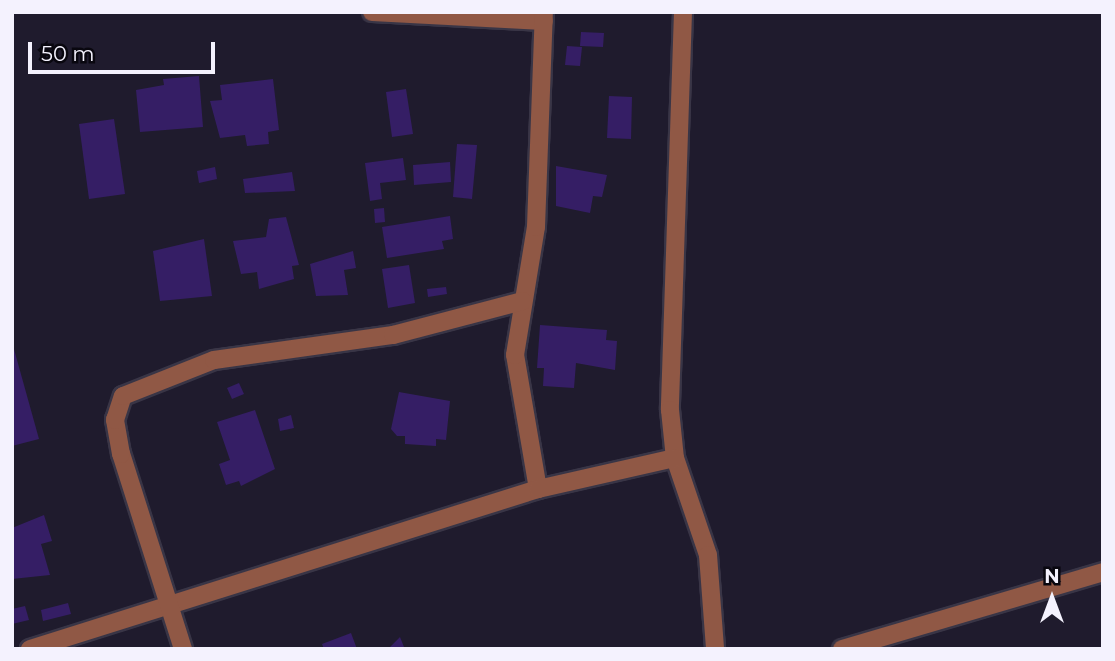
<!DOCTYPE html>
<style>
body{margin:0}
#map{position:relative;width:1115px;height:661px;overflow:hidden;background:#1f1b2d;font-family:Montserrat,sans-serif}
div>[style]{position:absolute}
.building>*{inset:0;background:#351e65}
.roads{filter:drop-shadow(2px 0 #393546) drop-shadow(-2px 0 #393546) drop-shadow(0 2px #393546) drop-shadow(0 -2px #393546)}
.street>*{height:18px;margin:-9px;padding:0 9px;transform-origin:9px;border-radius:9px;background:#905845}
span{translate:-50% -50%;white-space:nowrap;text-align:center;line-height:1.15;-webkit-text-stroke:6px #09070f;paint-order:stroke}
.frame{position:absolute;inset:0;border:14px solid #f4f2fe;pointer-events:none}
.north{position:absolute;left:1017px;top:563px;width:70px;height:70px;-webkit-text-stroke:5px #09070f;paint-order:stroke;rotate:0deg;font-size:19px;font-weight:700;line-height:28px;text-align:center;color:#f4f2fe}
.north::after{content:'';display:block;margin:auto;width:24px;height:32px;background:#f4f2fe;clip-path:polygon(50% 0,100% 100%,50% 72%,0 100%)}
.scale{position:absolute;left:28px;top:42px;width:187px;height:32px;box-sizing:border-box;border:4px solid #f4f2fe;border-top:0;padding-left:9px;font-size:21px;line-height:24px;white-space:nowrap;color:#f4f2fe;-webkit-text-stroke:5px #09070f;paint-order:stroke}
</style>
<div id="map">
<div class="building">
<div style="clip-path:polygon(581px 32px,604px 33px,603px 47px,580px 46px)"></div>
<div style="clip-path:polygon(567px 46px,582px 47px,580px 66px,565px 65px)"></div>
<div style="clip-path:polygon(199px 76px,203px 127px,140px 132px,136px 90px,164px 85px,163px 79px)"></div>
<div style="clip-path:polygon(273px 79px,279px 130px,268px 132px,269px 144px,247px 146px,245px 135px,220px 138px,210px 101px,222px 100px,220px 85px)"></div>
<div style="clip-path:polygon(406px 89px,413px 134px,392px 137px,386px 92px)"></div>
<div style="clip-path:polygon(609px 96px,632px 97px,631px 139px,607px 138px)"></div>
<div style="clip-path:polygon(114px 119px,125px 194px,89px 199px,79px 124px)"></div>
<div style="clip-path:polygon(457px 144px,477px 145px,472px 199px,453px 197px)"></div>
<div style="clip-path:polygon(403px 158px,406px 180px,380px 183px,382px 199px,370px 201px,365px 163px)"></div>
<div style="clip-path:polygon(450px 162px,451px 182px,414px 185px,413px 165px)"></div>
<div style="clip-path:polygon(556px 166px,607px 175px,602px 197px,593px 196px,590px 213px,556px 206px)"></div>
<div style="clip-path:polygon(215px 167px,217px 179px,199px 183px,197px 171px)"></div>
<div style="clip-path:polygon(292px 172px,295px 191px,245px 193px,243px 179px)"></div>
<div style="clip-path:polygon(384px 208px,385px 222px,375px 223px,374px 209px)"></div>
<div style="clip-path:polygon(450px 216px,453px 239px,442px 241px,444px 249px,387px 258px,382px 227px)"></div>
<div style="clip-path:polygon(286px 217px,299px 265px,292px 266px,294px 279px,259px 289px,257px 272px,241px 274px,233px 241px,266px 237px,269px 219px)"></div>
<div style="clip-path:polygon(204px 239px,212px 296px,160px 301px,153px 251px)"></div>
<div style="clip-path:polygon(353px 251px,356px 268px,344px 270px,348px 295px,316px 296px,310px 264px)"></div>
<div style="clip-path:polygon(409px 265px,415px 303px,388px 308px,382px 269px)"></div>
<div style="clip-path:polygon(446px 287px,447px 294px,428px 297px,427px 289px)"></div>
<div style="clip-path:polygon(540px 325px,607px 330px,606px 340px,617px 341px,615px 370px,576px 363px,574px 388px,543px 386px,544px 368px,537px 368px)"></div>
<div style="clip-path:polygon(12px 342px,39px 439px,12px 446px)"></div>
<div style="clip-path:polygon(239px 383px,244px 394px,232px 399px,227px 388px)"></div>
<div style="clip-path:polygon(399px 392px,450px 401px,446px 440px,436px 439px,436px 446px,405px 444px,405px 436px,397px 436px,391px 429px)"></div>
<div style="clip-path:polygon(255px 410px,275px 469px,241px 486px,239px 481px,226px 485px,219px 464px,230px 460px,217px 422px)"></div>
<div style="clip-path:polygon(291px 415px,294px 428px,280px 431px,278px 419px)"></div>
<div style="clip-path:polygon(44px 515px,52px 541px,41px 544px,50px 575px,12px 579px,12px 528px)"></div>
<div style="clip-path:polygon(68px 603px,71px 614px,43px 621px,41px 610px)"></div>
<div style="clip-path:polygon(25px 606px,29px 620px,12px 624px,12px 609px)"></div>
<div style="clip-path:polygon(351px 633px,357px 649px,324px 649px,322px 644px)"></div>
<div style="clip-path:polygon(400px 637px,404px 647px,414px 649px,388px 649px)"></div>
</div>
<div class="roads">
<div class="street">
<div style="left:372px;top:12px;width:172px;rotate:3deg"></div>
<div style="left:683px;top:12px;width:398px;rotate:91.9deg"></div>
<div style="left:670px;top:410px;width:48px;rotate:84.1deg"></div>
<div style="left:675px;top:458px;width:102px;rotate:71.2deg"></div>
<div style="left:708px;top:555px;width:94px;rotate:85.7deg"></div>
<div style="left:538px;top:489px;width:136px;rotate:-99.7deg"></div>
<div style="left:515px;top:355px;width:130px;rotate:-80.7deg"></div>
<div style="left:536px;top:227px;width:215px;rotate:-87.9deg"></div>
<div style="left:30px;top:649px;width:533px;rotate:-17.48deg"></div>
<div style="left:538px;top:489px;width:140px;rotate:-12.8deg"></div>
<div style="left:183px;top:649px;width:205px;rotate:-107.6deg"></div>
<div style="left:121px;top:454px;width:35px;rotate:-100deg"></div>
<div style="left:115px;top:420px;width:25px;rotate:-72deg"></div>
<div style="left:123px;top:396px;width:98px;rotate:-21.6deg"></div>
<div style="left:214px;top:360px;width:181px;rotate:-8deg"></div>
<div style="left:393px;top:335px;width:134px;rotate:-14.7deg"></div>
<div style="left:842px;top:649px;width:272px;rotate:-16.4deg"></div>
</div>
</div>
<div class="frame"></div>
<div class="north">N</div>
<div class="scale">50 m</div>
</div>
